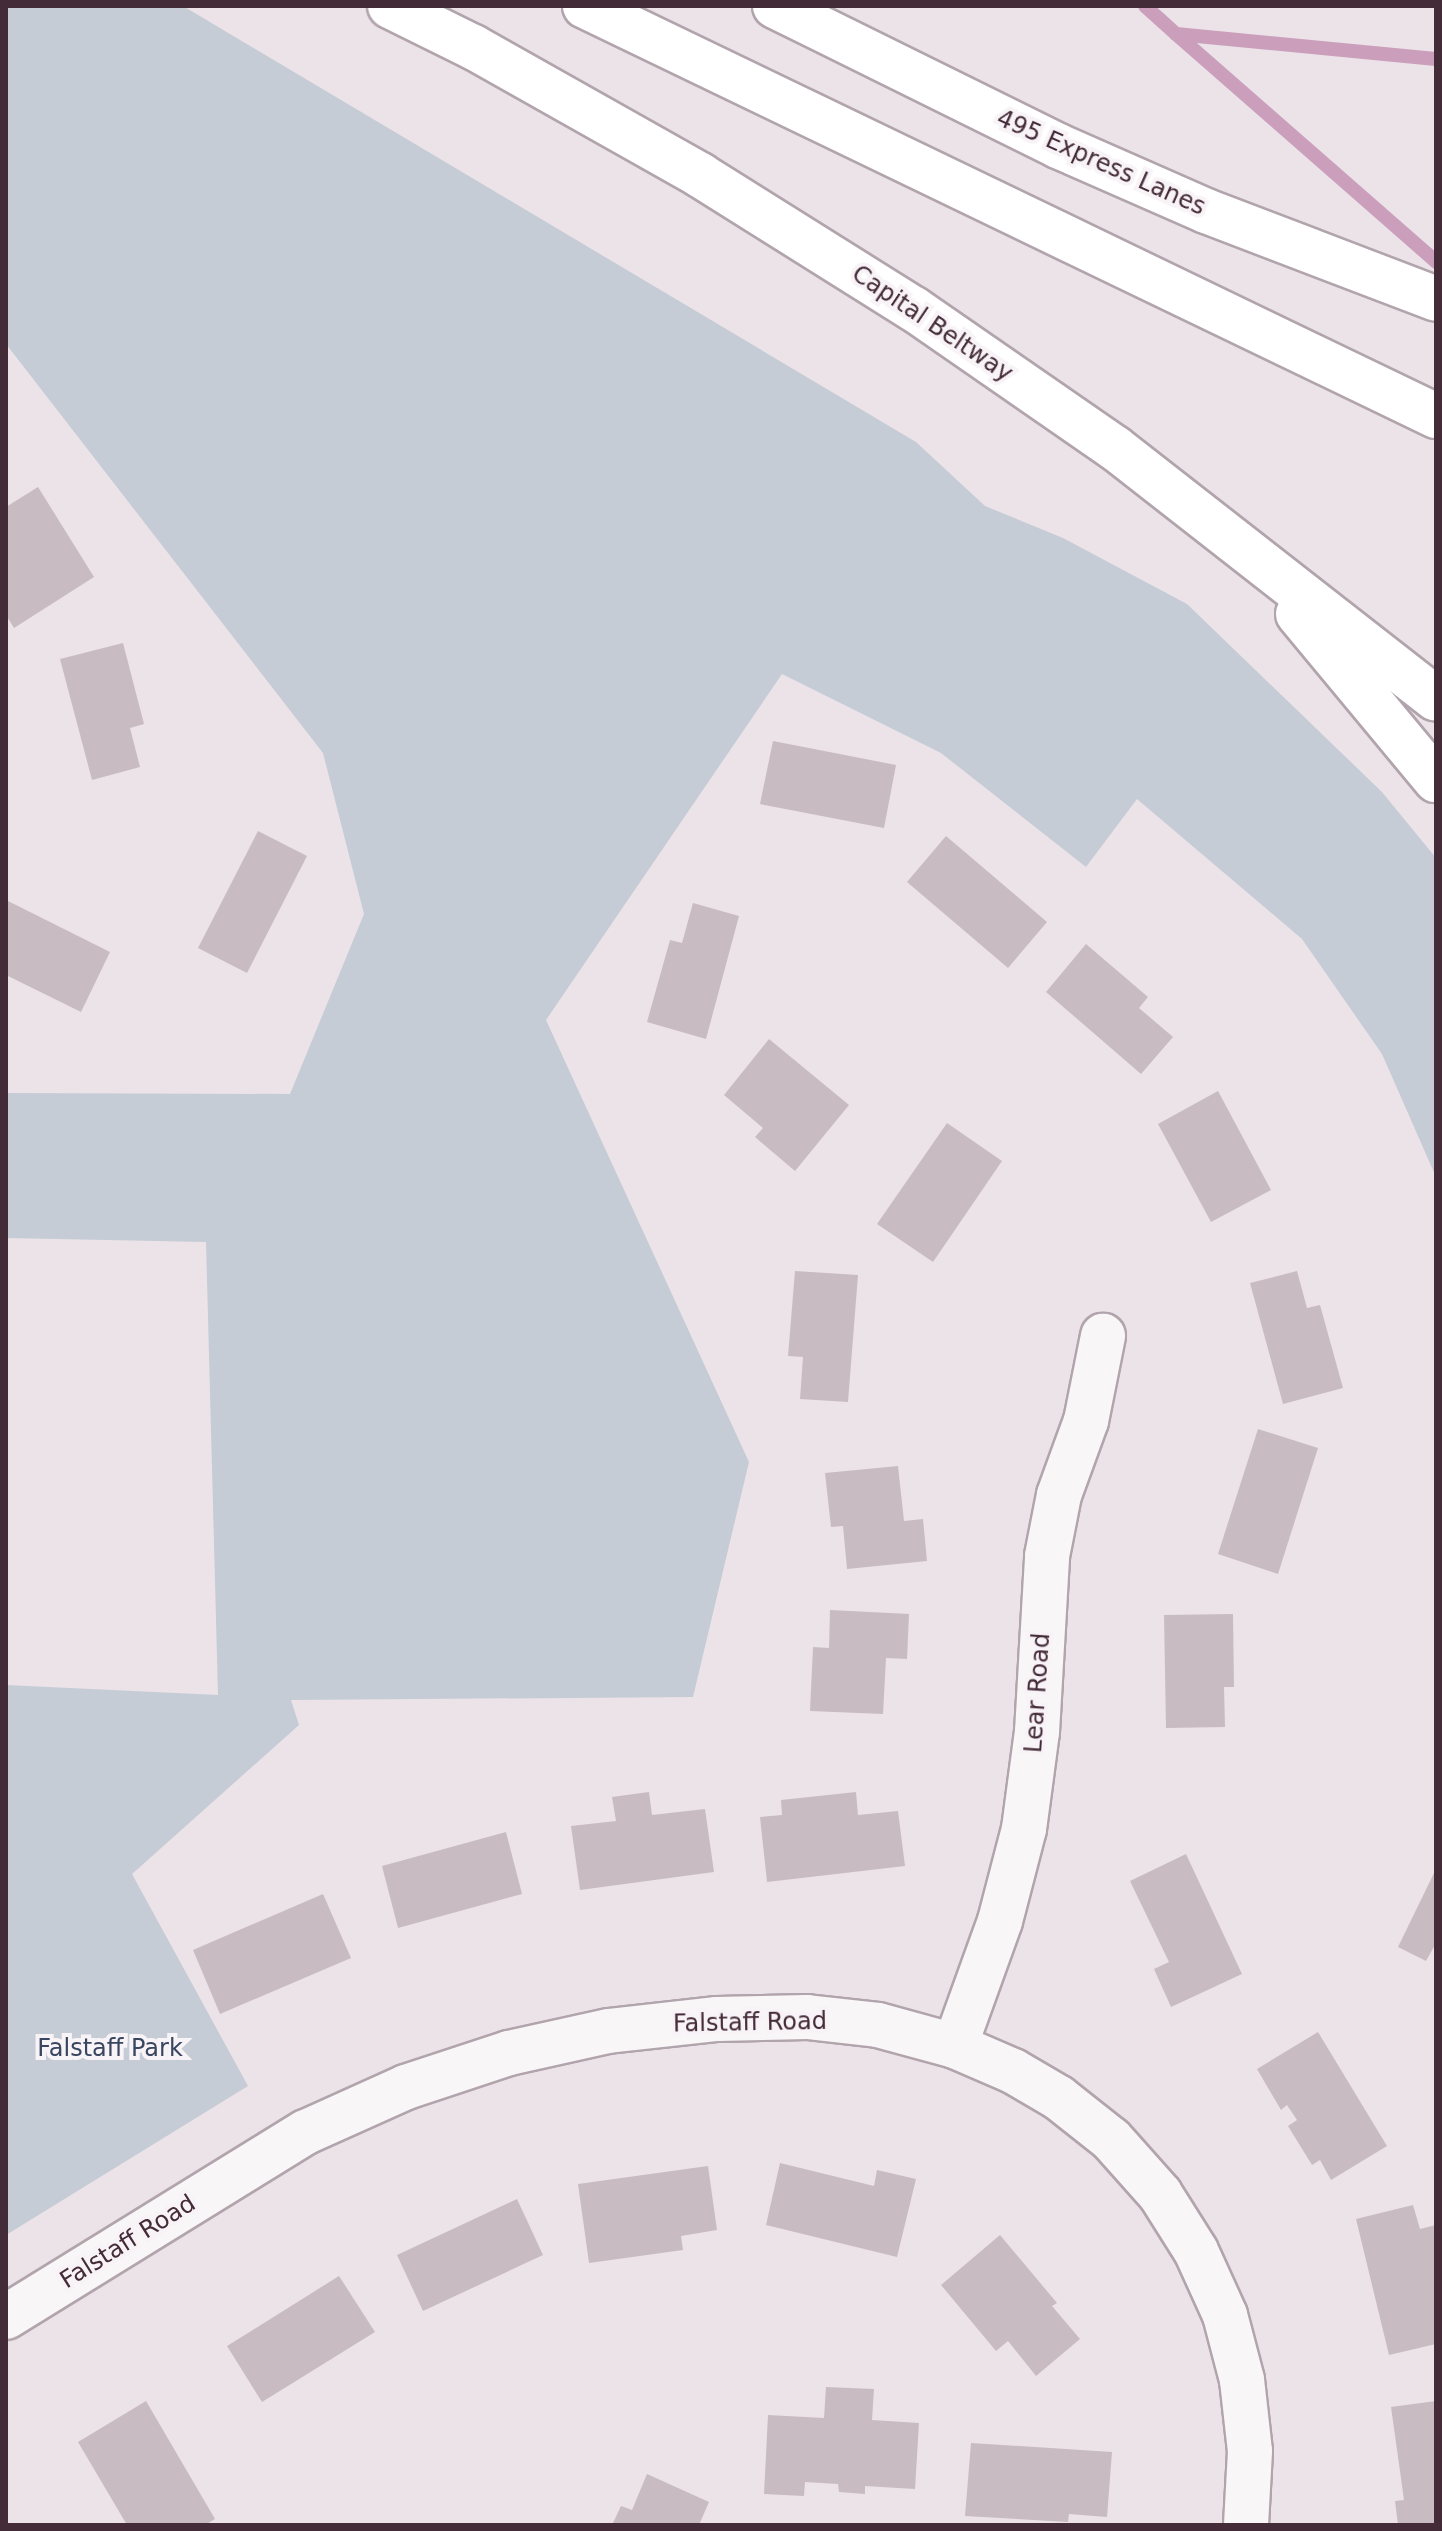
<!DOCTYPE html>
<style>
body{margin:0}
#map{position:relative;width:1442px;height:2531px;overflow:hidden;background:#ebe3e8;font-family:"DejaVu Sans",sans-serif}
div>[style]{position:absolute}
.green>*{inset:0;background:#c5ccd5}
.stream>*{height:14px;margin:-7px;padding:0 7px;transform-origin:7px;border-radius:7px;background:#cb9fbb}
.building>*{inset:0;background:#c9bbc2}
.roads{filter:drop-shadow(2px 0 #b2a4ac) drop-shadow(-2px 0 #b2a4ac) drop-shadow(0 2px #b2a4ac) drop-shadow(0 -2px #b2a4ac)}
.minor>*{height:44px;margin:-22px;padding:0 22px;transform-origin:22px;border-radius:22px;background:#f9f6f8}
.highway>*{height:44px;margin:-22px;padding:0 22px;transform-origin:22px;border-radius:22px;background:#fff}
span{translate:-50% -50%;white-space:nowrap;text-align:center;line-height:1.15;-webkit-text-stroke:8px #f8f3f6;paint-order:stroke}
.street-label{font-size:24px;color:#442b38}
.park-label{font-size:24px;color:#38465f}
.frame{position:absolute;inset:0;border:8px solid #442b38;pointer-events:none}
</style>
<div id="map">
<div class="green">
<div style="clip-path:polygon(6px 6px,183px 6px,916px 442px,985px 506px,1063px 538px,1187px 604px,1382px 792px,1436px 858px,1436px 1177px,1382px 1054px,1302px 939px,1137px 799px,1086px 867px,941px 753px,782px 674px,546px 1020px,749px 1462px,693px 1697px,291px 1700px,299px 1725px,132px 1874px,248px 2086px,6px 2235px,6px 1685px,218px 1695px,206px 1242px,6px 1238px,6px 1093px,290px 1094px,364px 914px,323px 753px,6px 344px)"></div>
</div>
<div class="stream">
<div style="left:1145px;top:6px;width:42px;rotate:42.1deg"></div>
<div style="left:1176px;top:34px;width:261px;rotate:5.5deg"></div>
<div style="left:1176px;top:34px;width:346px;rotate:41.2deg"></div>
</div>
<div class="building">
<div style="clip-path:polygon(38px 487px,94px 577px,14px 628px,6px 615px,6px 507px)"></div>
<div style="clip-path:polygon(123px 643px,144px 724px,130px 728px,140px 767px,92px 780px,60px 659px)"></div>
<div style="clip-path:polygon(773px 741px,896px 765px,884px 828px,760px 804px)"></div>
<div style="clip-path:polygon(258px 831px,307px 856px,247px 973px,198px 948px)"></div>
<div style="clip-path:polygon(946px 836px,1047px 922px,1008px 968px,907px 882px)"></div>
<div style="clip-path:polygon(6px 900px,110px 952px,81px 1012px,6px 975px)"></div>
<div style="clip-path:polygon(693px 903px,739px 916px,706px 1039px,647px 1022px,670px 940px,682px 943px)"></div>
<div style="clip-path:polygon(1086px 944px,1148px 997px,1139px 1008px,1173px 1037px,1141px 1074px,1046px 992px)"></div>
<div style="clip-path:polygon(769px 1039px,849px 1105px,795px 1171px,755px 1137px,763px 1128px,724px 1095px)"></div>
<div style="clip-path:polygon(1218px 1091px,1271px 1190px,1211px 1222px,1158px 1124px)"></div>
<div style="clip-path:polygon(947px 1123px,1002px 1161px,933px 1262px,877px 1224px)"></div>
<div style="clip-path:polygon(795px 1271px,858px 1275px,848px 1402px,800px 1399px,803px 1357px,788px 1356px)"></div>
<div style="clip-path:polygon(1297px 1271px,1307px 1308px,1320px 1305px,1343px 1388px,1283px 1404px,1250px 1283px)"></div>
<div style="clip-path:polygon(1258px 1429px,1318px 1448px,1278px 1574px,1218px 1554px)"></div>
<div style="clip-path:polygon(898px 1466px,904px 1521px,923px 1519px,927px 1561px,847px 1569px,843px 1526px,831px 1527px,825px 1473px)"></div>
<div style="clip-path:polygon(830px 1610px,909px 1614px,907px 1659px,886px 1658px,883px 1714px,810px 1711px,813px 1647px,829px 1648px)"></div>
<div style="clip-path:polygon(1233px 1614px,1234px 1687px,1224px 1687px,1225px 1727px,1166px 1728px,1164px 1615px)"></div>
<div style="clip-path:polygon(649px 1792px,652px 1815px,705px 1809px,714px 1872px,580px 1890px,571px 1826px,616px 1821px,612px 1797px)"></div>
<div style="clip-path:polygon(856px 1792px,858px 1815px,898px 1811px,905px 1866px,767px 1882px,760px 1817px,782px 1815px,781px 1800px)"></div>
<div style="clip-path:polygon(506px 1832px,522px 1894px,398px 1928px,382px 1866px)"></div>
<div style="clip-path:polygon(1186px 1854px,1242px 1974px,1171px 2007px,1154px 1969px,1169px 1962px,1130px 1881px)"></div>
<div style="clip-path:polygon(1436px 1869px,1436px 1943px,1426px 1961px,1398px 1947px)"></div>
<div style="clip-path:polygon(323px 1894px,351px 1958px,220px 2014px,193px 1950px)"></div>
<div style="clip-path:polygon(1318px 2032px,1387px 2146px,1331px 2180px,1320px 2160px,1312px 2165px,1288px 2126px,1297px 2120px,1287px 2105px,1281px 2110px,1257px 2069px)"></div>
<div style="clip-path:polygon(780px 2163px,874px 2186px,877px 2170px,916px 2179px,897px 2257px,766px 2225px)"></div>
<div style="clip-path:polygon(708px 2166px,717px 2230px,681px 2236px,683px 2250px,589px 2263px,578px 2184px)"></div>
<div style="clip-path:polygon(517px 2199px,543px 2255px,423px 2311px,397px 2255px)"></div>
<div style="clip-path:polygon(1413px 2205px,1420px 2229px,1436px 2225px,1436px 2344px,1389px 2355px,1356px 2219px)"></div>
<div style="clip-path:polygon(1000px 2235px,1057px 2303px,1052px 2306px,1080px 2339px,1036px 2376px,1008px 2341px,996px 2351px,941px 2285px)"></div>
<div style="clip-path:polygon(339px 2276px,375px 2332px,262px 2402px,227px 2346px)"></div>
<div style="clip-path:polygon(826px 2387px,874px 2389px,872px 2420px,919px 2423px,915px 2489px,865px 2486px,865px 2494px,839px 2492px,838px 2484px,805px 2482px,804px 2496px,764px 2494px,768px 2415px,824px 2418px)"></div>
<div style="clip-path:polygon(146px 2401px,215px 2519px,205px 2525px,127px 2525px,78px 2442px)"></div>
<div style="clip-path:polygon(1436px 2401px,1436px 2525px,1398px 2525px,1395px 2501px,1404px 2500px,1391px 2407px)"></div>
<div style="clip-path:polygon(971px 2443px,1112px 2452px,1107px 2517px,1069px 2514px,1068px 2522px,965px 2516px)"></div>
<div style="clip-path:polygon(647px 2474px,709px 2502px,699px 2525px,612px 2525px,621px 2506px,632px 2510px)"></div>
</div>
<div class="roads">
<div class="minor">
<div style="left:955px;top:2046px;width:133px;rotate:-70.2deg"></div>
<div style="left:1000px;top:1921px;width:95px;rotate:-75.4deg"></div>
<div style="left:1024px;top:1829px;width:98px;rotate:-82.4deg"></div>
<div style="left:1037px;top:1732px;width:176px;rotate:-86.7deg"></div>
<div style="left:1047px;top:1556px;width:62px;rotate:-78.9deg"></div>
<div style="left:1059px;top:1495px;width:79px;rotate:-70deg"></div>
<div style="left:1086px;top:1421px;width:87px;rotate:-78.7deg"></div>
<div style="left:6px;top:2317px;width:352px;rotate:-31.7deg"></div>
<div style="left:306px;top:2132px;width:110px;rotate:-24.2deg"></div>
<div style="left:406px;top:2087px;width:108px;rotate:-18.3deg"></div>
<div style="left:509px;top:2053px;width:101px;rotate:-12.5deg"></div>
<div style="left:608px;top:2031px;width:110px;rotate:-6.3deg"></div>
<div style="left:717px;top:2019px;width:90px;rotate:-1.3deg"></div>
<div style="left:807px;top:2017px;width:71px;rotate:6.4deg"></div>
<div style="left:878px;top:2025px;width:80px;rotate:15.3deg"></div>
<div style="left:955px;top:2046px;width:63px;rotate:23.3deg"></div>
<div style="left:1013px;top:2071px;width:53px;rotate:30.4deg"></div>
<div style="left:1059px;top:2098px;width:66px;rotate:38.3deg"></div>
<div style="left:1111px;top:2139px;width:74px;rotate:48.3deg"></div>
<div style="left:1160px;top:2194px;width:67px;rotate:57.7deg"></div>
<div style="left:1196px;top:2251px;width:70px;rotate:65.6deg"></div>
<div style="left:1225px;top:2315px;width:67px;rotate:75.3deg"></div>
<div style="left:1242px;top:2380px;width:71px;rotate:83.6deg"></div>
<div style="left:1250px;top:2451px;width:74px;rotate:93.1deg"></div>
</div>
<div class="highway">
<div style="left:390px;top:6px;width:93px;rotate:26.3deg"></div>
<div style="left:473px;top:47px;width:261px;rotate:29.4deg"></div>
<div style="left:700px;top:175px;width:252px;rotate:32.1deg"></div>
<div style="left:914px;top:309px;width:244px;rotate:34.7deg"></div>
<div style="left:1115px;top:448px;width:407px;rotate:38deg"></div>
<div style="left:585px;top:6px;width:945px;rotate:25.72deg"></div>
<div style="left:775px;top:6px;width:316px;rotate:26.3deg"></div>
<div style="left:1058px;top:146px;width:162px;rotate:23.7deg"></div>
<div style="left:1206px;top:211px;width:246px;rotate:20.9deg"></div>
<div style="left:1298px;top:614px;width:216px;rotate:50.3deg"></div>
</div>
</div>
<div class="street-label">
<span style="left:1101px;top:163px;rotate:24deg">495 Express Lanes</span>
<span style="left:932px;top:324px;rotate:34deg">Capital Beltway</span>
<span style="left:1038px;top:1693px;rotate:-86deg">Lear Road</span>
<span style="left:750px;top:2023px;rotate:-1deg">Falstaff Road</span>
<span style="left:128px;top:2242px;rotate:-32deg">Falstaff Road</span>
</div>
<div class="park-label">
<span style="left:110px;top:2049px">Falstaff Park</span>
</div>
<div class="frame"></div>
</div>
